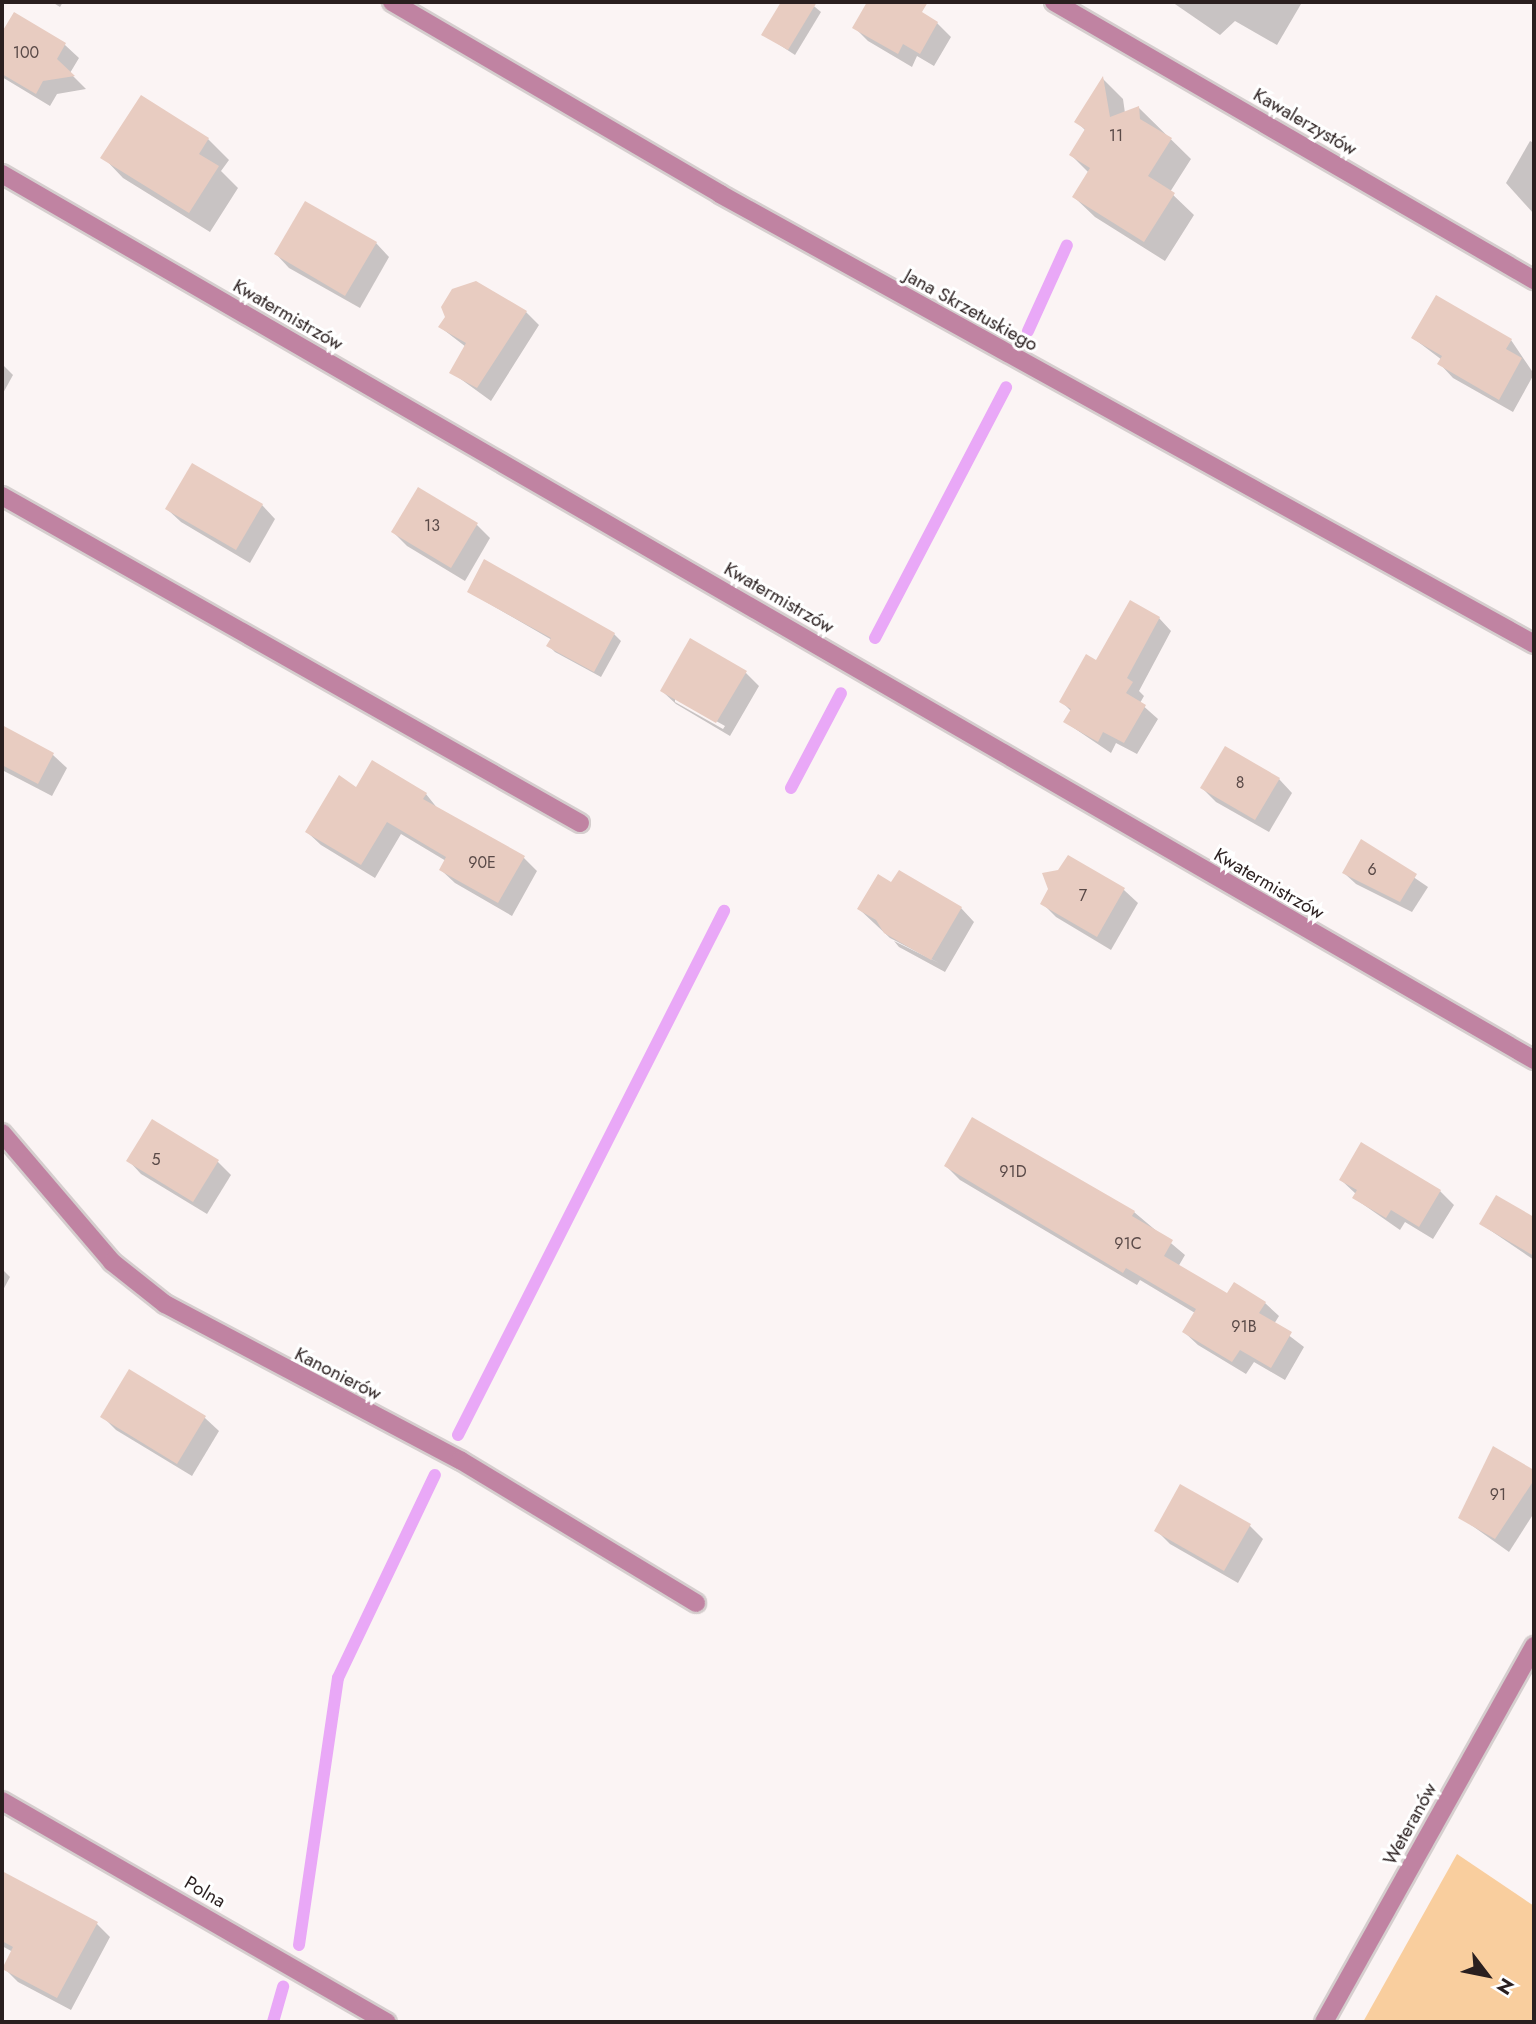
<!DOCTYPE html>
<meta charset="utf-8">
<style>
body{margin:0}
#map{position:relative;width:1536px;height:2024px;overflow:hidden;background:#fbf4f4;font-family:Jost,sans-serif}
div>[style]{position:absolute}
.green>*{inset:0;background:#f9ce9e}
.shadow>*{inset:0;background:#0003}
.stream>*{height:12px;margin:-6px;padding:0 6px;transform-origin:6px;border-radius:6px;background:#e9a8f7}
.building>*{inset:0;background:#e8ccc1}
.roads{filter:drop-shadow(2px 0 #d5cece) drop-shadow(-2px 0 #d5cece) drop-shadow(0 2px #d5cece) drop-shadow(0 -2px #d5cece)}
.minor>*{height:18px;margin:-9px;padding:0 9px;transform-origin:9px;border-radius:9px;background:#c083a2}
span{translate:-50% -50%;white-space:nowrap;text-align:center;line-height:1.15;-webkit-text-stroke:6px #fff;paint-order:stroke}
.number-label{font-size:16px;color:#5a4a48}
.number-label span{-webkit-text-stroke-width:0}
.street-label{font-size:19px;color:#2a1f1f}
.frame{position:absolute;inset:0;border:4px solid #2a1f1f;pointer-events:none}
.north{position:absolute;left:1452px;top:1940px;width:70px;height:70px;-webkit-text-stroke:5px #fff;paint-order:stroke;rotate:122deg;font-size:19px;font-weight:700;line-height:28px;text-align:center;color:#2a1f1f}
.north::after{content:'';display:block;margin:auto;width:24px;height:32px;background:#2a1f1f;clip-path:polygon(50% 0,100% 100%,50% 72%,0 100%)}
</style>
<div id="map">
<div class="green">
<div style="clip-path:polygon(1457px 1854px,1534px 1906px,1534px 2022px,1363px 2022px)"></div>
</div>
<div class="shadow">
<div style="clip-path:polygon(52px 2px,63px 2px,60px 7px)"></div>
<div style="clip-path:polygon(783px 2px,809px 2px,821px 12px,795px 55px,763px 34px)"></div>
<div style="clip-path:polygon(869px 2px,905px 2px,937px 23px,951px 37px,934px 66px,917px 56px,912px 67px,868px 41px,854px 27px)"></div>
<div style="clip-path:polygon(1172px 2px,1298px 2px,1301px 4px,1277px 45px,1235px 21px,1220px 35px)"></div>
<div style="clip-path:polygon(14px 14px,65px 45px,79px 58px,70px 73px,86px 89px,57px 94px,50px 106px,2px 77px,2px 36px)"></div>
<div style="clip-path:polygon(1103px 79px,1123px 99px,1125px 113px,1139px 108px,1191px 159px,1170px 192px,1194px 215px,1165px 261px,1095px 217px,1074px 197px,1089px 173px,1071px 155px,1086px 131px,1077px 122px)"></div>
<div style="clip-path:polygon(142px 97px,208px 139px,229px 160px,221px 171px,238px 188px,210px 232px,123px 178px,103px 157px)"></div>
<div style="clip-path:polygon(1530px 141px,1534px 143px,1534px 214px,1506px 183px)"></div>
<div style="clip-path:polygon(376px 243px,389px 257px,360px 308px,289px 268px,276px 254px)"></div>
<div style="clip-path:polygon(526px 312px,539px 325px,491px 401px,451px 372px,466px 347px,440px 327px)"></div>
<div style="clip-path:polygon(1413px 338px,1511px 340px,1534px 374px,1513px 412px,1453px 378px,1440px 364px,1442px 360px)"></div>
<div style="clip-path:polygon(2px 364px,13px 375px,2px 395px)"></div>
<div style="clip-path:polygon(262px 505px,275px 519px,250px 563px,181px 522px,167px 509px)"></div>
<div style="clip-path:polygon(477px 525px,490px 538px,465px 581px,407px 546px,393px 532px)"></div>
<div style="clip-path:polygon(469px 592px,614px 634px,621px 641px,601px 677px,555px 652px,549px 646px,552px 640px)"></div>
<div style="clip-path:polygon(1159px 618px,1171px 631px,1139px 691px,1144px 696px,1140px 703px,1158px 719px,1137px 754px,1116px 743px,1111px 753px,1065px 722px,1072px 712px,1061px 701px,1096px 662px)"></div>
<div style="clip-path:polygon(evenodd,746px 673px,759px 686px,730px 736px,676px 704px,662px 691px,746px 673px,675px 698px,725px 726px,723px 729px,675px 702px,675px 698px)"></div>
<div style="clip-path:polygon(2px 727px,53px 755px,67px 768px,52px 796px,2px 770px)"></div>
<div style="clip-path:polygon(1279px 779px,1292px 793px,1269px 832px,1216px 802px,1202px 788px)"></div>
<div style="clip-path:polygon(357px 789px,426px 794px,438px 809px,524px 858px,537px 871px,512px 916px,455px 883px,441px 870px,446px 861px,401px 834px,375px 878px,321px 845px,307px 832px)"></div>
<div style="clip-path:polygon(1362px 842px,1428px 887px,1412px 912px,1356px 884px,1344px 873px)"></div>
<div style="clip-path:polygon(1068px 858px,1124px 890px,1138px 903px,1111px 950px,1056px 917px,1042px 903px)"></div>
<div style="clip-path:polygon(961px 908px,974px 922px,945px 972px,899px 947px,894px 941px,939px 963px,890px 938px,859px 909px)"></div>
<div style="clip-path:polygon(973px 1120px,1134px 1212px,1185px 1255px,1178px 1267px,1227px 1296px,1265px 1303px,1279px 1316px,1274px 1324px,1304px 1347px,1285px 1380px,1254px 1362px,1246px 1374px,1198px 1345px,1184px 1332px,1195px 1313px,1140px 1280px,1137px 1285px,960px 1180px,946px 1166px)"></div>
<div style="clip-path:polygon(1362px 1145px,1440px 1191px,1454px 1205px,1433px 1239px,1405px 1222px,1400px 1230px,1354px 1198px,1356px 1194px,1341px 1180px)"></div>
<div style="clip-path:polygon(128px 1160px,218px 1162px,231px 1175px,207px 1214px,141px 1174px)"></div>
<div style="clip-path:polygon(1497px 1197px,1534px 1219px,1534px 1260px,1481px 1224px)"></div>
<div style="clip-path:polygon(2px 1269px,10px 1277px,2px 1292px)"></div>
<div style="clip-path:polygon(130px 1371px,205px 1418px,219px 1431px,192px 1476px,116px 1430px,102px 1416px)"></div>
<div style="clip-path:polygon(1494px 1449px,1534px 1472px,1534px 1513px,1509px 1552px,1460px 1517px)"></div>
<div style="clip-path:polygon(1250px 1526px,1263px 1539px,1238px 1583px,1170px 1544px,1156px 1530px)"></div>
<div style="clip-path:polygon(11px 1877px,97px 1924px,110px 1937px,71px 2010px,18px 1982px,4px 1968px,13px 1952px,2px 1946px,2px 1894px)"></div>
</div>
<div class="stream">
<div style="left:1028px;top:331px;width:94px;rotate:-65.6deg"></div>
<div style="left:875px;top:638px;width:283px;rotate:-62.4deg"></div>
<div style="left:791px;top:788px;width:107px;rotate:-62.2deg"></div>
<div style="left:458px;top:1435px;width:588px;rotate:-63.09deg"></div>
<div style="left:299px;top:1945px;width:270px;rotate:-81.7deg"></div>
<div style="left:338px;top:1678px;width:225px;rotate:-64.5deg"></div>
<div style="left:273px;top:2022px;width:37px;rotate:-74deg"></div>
</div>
<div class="building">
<div style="clip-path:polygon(781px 2px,817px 2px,788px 50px,761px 35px)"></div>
<div style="clip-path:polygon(867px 2px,928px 2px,922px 12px,938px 22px,920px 54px,903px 44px,898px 54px,852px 28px)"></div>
<div style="clip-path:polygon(14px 12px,66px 43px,57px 59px,75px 76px,43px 81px,36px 94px,2px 74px,2px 32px)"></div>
<div style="clip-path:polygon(1103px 76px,1110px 117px,1139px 106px,1140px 119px,1172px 138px,1148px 176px,1175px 193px,1144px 242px,1072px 197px,1090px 168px,1069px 155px,1085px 129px,1074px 122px)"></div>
<div style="clip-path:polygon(141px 95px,209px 138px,199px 154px,219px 166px,189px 213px,100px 158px)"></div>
<div style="clip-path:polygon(305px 201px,377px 242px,345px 296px,274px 254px)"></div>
<div style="clip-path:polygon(476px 281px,527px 311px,477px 388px,449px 373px,466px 343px,438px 327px,445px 317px,441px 307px,452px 289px)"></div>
<div style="clip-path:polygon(1436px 295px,1512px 339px,1506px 349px,1522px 358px,1499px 400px,1437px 364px,1442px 356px,1411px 338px)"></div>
<div style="clip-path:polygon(192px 463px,263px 504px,236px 550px,165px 509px)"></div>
<div style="clip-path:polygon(418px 487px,478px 523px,451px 568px,391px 532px)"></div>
<div style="clip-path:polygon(484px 559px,615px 633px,594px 672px,546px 646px,551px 638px,467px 592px)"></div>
<div style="clip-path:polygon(1130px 600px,1160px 617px,1127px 678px,1133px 682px,1126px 693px,1146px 705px,1124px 743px,1103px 732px,1098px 742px,1063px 722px,1071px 709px,1059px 702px,1086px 654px,1096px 660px)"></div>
<div style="clip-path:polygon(690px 638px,747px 671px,716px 723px,660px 691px)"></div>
<div style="clip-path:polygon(2px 725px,54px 753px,38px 784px,2px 765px)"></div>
<div style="clip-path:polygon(1225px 746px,1280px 778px,1255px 820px,1200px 788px)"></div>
<div style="clip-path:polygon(372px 760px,427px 793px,423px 799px,525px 856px,498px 903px,439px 870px,446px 857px,387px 822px,361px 865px,305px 832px,339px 775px,356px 787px)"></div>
<div style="clip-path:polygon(1361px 839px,1417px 874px,1400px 902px,1342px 873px)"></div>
<div style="clip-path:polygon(1068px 855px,1125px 888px,1097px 937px,1040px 904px,1048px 889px,1042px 873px,1058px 870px)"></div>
<div style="clip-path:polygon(899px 870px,962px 907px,931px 960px,884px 933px,876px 920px,857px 909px,878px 874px,891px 882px)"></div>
<div style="clip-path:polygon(972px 1117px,1135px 1211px,1132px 1216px,1173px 1240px,1164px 1256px,1227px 1293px,1234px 1282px,1266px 1302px,1259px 1313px,1292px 1332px,1271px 1368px,1240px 1350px,1232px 1362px,1182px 1332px,1196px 1309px,1126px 1268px,1123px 1273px,944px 1166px)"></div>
<div style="clip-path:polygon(152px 1119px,219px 1160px,193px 1202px,126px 1161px)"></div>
<div style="clip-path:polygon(1361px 1142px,1441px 1190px,1419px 1227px,1391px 1210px,1386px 1218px,1352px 1198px,1357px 1190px,1339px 1180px)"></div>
<div style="clip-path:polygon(1496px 1195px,1534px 1217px,1534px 1256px,1479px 1224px)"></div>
<div style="clip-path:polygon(129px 1369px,206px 1416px,177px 1464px,100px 1417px)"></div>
<div style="clip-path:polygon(1493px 1446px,1534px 1470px,1534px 1480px,1495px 1539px,1458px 1518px)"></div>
<div style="clip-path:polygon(1180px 1484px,1251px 1524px,1224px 1571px,1154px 1531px)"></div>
<div style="clip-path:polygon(2px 1871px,98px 1922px,57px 1998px,2px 1969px,13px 1947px,2px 1941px)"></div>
</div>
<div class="roads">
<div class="minor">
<div style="left:392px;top:2px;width:380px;rotate:30.3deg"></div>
<div style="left:720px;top:194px;width:930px;rotate:28.93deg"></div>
<div style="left:1054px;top:2px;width:555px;rotate:30.08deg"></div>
<div style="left:2px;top:174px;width:1770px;rotate:30.04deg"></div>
<div style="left:2px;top:496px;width:664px;rotate:29.5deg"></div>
<div style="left:2px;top:1133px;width:170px;rotate:49.5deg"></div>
<div style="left:112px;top:1262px;width:68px;rotate:38.4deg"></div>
<div style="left:165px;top:1304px;width:334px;rotate:27.9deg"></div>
<div style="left:460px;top:1460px;width:276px;rotate:31.2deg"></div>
<div style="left:2px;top:1801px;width:444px;rotate:29.9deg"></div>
<div style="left:1324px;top:2022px;width:431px;rotate:-60.8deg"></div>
</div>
</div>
<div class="number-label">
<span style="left:26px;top:53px">100</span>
<span style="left:1116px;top:136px">11</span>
<span style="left:432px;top:526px">13</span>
<span style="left:1240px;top:783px">8</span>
<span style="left:482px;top:863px">90E</span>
<span style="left:1372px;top:870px">6</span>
<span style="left:1083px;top:896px">7</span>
<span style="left:156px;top:1160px">5</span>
<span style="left:1013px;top:1172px">91D</span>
<span style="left:1128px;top:1244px">91C</span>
<span style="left:1244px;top:1327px">91B</span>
<span style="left:1498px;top:1495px">91</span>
</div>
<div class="street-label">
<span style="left:1305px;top:122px;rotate:30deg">Kawalerzystów</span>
<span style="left:971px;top:310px;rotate:29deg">Jana Skrzetuskiego</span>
<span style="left:288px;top:315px;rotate:30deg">Kwatermistrzów</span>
<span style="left:779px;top:598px;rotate:30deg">Kwatermistrzów</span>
<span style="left:1269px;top:884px;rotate:30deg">Kwatermistrzów</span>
<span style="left:338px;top:1374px;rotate:27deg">Kanonierów</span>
<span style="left:1410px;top:1824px;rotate:-61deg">Weteranów</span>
<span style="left:205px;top:1892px;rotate:30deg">Polna</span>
</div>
<div class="frame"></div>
<div class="north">N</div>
</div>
